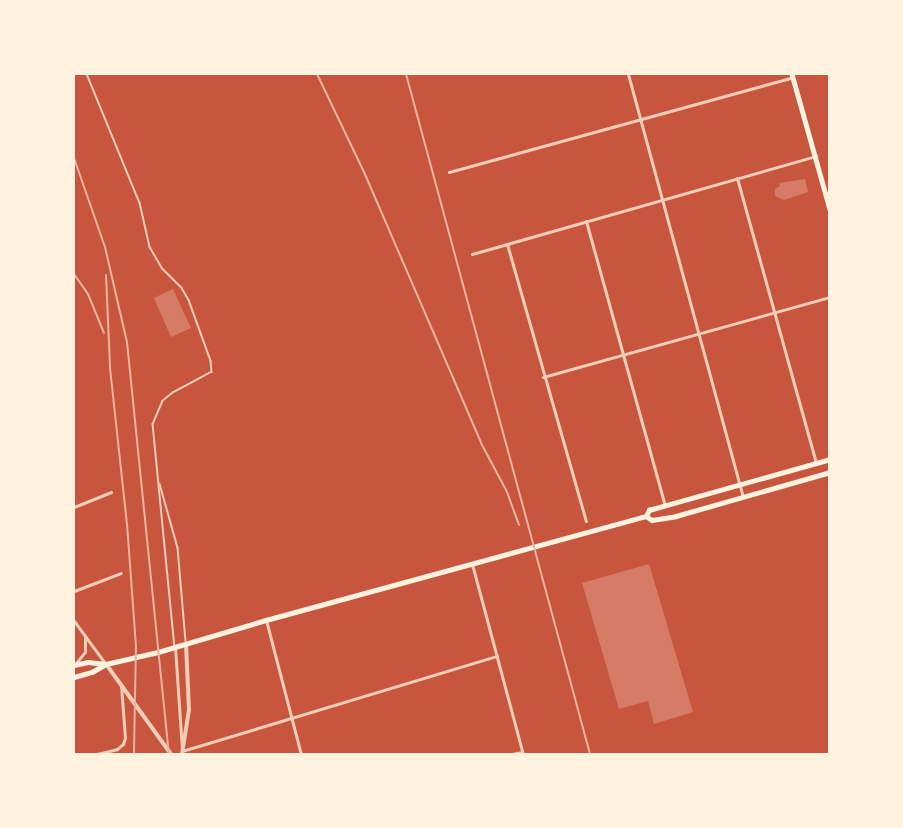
<!DOCTYPE html>
<style>
body{margin:0}
#map{position:relative;width:903px;height:828px;overflow:hidden;background:#c8553d;font-family:"DejaVu Sans",sans-serif}
div>[style]{position:absolute}
.building>*{inset:0;background:#d67c66}
.service>*{height:1.5px;margin:-0.75px;padding:0 0.75px;transform-origin:0.75px;border-radius:0.75px;background:#f1ccb7}
.minor>*{height:3px;margin:-1.5px;padding:0 1.5px;transform-origin:1.5px;border-radius:1.5px;background:#f1ccb7}
.tertiary>*{height:4px;margin:-2px;padding:0 2px;transform-origin:2px;border-radius:2px;background:#f1ccb7}
.secondary>*{height:4.5px;margin:-2.25px;padding:0 2.25px;transform-origin:2.25px;border-radius:2.25px;background:#fff3e0}
.rail>*{height:2px;margin:-1px;padding:0 1px;transform-origin:1px;border-radius:1px;background:#e9b49f}
span{translate:-50% -50%;white-space:nowrap;text-align:center;line-height:1.15;-webkit-text-stroke:5px #fff3e0;paint-order:stroke}
.frame{position:absolute;inset:0;border:75px solid #fff3e0;pointer-events:none}
</style>
<div id="map">
<div class="building">
<div style="clip-path:polygon(805px 179px,808px 192px,784px 200px,775px 196px,775px 189px,780px 186px,779px 183px)"></div>
<div style="clip-path:polygon(173px 289px,191px 328px,171px 337px,154px 298px)"></div>
<div style="clip-path:polygon(649px 564px,693px 712px,654px 724px,648px 701px,619px 709px,582px 583px)"></div>
</div>
<div class="service">
<div style="left:87px;top:74px;width:139px;rotate:67.7deg"></div>
<div style="left:140px;top:203px;width:45px;rotate:77.2deg"></div>
<div style="left:150px;top:247px;width:24px;rotate:60deg"></div>
<div style="left:162px;top:268px;width:28px;rotate:45deg"></div>
<div style="left:182px;top:288px;width:14px;rotate:60deg"></div>
<div style="left:189px;top:300px;width:65px;rotate:70.2deg"></div>
<div style="left:211px;top:361px;width:11px;rotate:85deg"></div>
<div style="left:212px;top:372px;width:44px;rotate:151.7deg"></div>
<div style="left:173px;top:393px;width:13px;rotate:141deg"></div>
<div style="left:163px;top:401px;width:25px;rotate:113deg"></div>
<div style="left:153px;top:424px;width:224px;rotate:84.4deg"></div>
<div style="left:160px;top:484px;width:66px;rotate:74.3deg"></div>
<div style="left:178px;top:548px;width:93px;rotate:85.1deg"></div>
</div>
<div class="minor">
<div style="left:628px;top:74px;width:438px;rotate:74.8deg"></div>
<div style="left:449px;top:172px;width:357px;rotate:-15.4deg"></div>
<div style="left:737px;top:178px;width:295px;rotate:74.5deg"></div>
<div style="left:586px;top:221px;width:295px;rotate:74.5deg"></div>
<div style="left:507px;top:244px;width:288px;rotate:74.1deg"></div>
<div style="left:472px;top:254px;width:358px;rotate:-15.9deg"></div>
<div style="left:543px;top:377px;width:298px;rotate:-15.6deg"></div>
<div style="left:74px;top:507px;width:40px;rotate:-22deg"></div>
<div style="left:472px;top:564px;width:197px;rotate:75deg"></div>
<div style="left:74px;top:591px;width:50px;rotate:-21deg"></div>
<div style="left:266px;top:620px;width:138px;rotate:75.4deg"></div>
<div style="left:74px;top:621px;width:52px;rotate:53.6deg"></div>
<div style="left:175px;top:647px;width:104px;rotate:86.1deg"></div>
<div style="left:182px;top:751px;width:329px;rotate:-16.8deg"></div>
<div style="left:76px;top:663px;width:14px;rotate:-51deg"></div>
<div style="left:85px;top:652px;width:15px;rotate:-90deg"></div>
<div style="left:97px;top:754px;width:21px;rotate:-14deg"></div>
<div style="left:117px;top:749px;width:8px;rotate:-40deg"></div>
<div style="left:123px;top:744px;width:6px;rotate:-72deg"></div>
<div style="left:125px;top:738px;width:53px;rotate:-94.3deg"></div>
<div style="left:512px;top:754px;width:10px;rotate:-11deg"></div>
</div>
<div class="tertiary">
<div style="left:106px;top:664px;width:111px;rotate:54.2deg"></div>
<div style="left:182px;top:754px;width:45px;rotate:-81deg"></div>
<div style="left:189px;top:710px;width:66px;rotate:-92.6deg"></div>
</div>
<div class="secondary">
<div style="left:792px;top:74px;width:140px;rotate:74.3deg"></div>
<div style="left:646px;top:516px;width:7px;rotate:34deg"></div>
<div style="left:652px;top:520px;width:24px;rotate:-9deg"></div>
<div style="left:676px;top:516px;width:160px;rotate:-15.9deg"></div>
<div style="left:74px;top:665px;width:14px;rotate:-12deg"></div>
<div style="left:88px;top:662px;width:18px;rotate:6deg"></div>
<div style="left:106px;top:664px;width:53px;rotate:-13deg"></div>
<div style="left:158px;top:652px;width:113px;rotate:-16.5deg"></div>
<div style="left:266px;top:620px;width:394px;rotate:-15.3deg"></div>
<div style="left:646px;top:516px;width:7px;rotate:-63deg"></div>
<div style="left:649px;top:510px;width:188px;rotate:-15.7deg"></div>
<div style="left:74px;top:677px;width:19px;rotate:-16deg"></div>
<div style="left:92px;top:672px;width:16px;rotate:-30deg"></div>
</div>
<div class="rail">
<div style="left:317px;top:74px;width:109px;rotate:64.4deg"></div>
<div style="left:364px;top:172px;width:295px;rotate:66.6deg"></div>
<div style="left:481px;top:443px;width:55px;rotate:62deg"></div>
<div style="left:507px;top:492px;width:35px;rotate:70deg"></div>
<div style="left:406px;top:74px;width:704px;rotate:74.86deg"></div>
<div style="left:74px;top:158px;width:94px;rotate:70.8deg"></div>
<div style="left:105px;top:247px;width:98px;rotate:77deg"></div>
<div style="left:127px;top:342px;width:414px;rotate:84.2deg"></div>
<div style="left:74px;top:274px;width:24px;rotate:55deg"></div>
<div style="left:88px;top:294px;width:42px;rotate:67.7deg"></div>
<div style="left:106px;top:275px;width:93px;rotate:87.5deg"></div>
<div style="left:110px;top:368px;width:157px;rotate:83.8deg"></div>
<div style="left:127px;top:524px;width:122px;rotate:85.8deg"></div>
<div style="left:136px;top:646px;width:108px;rotate:91.1deg"></div>
</div>
<div class="frame"></div>
</div>
